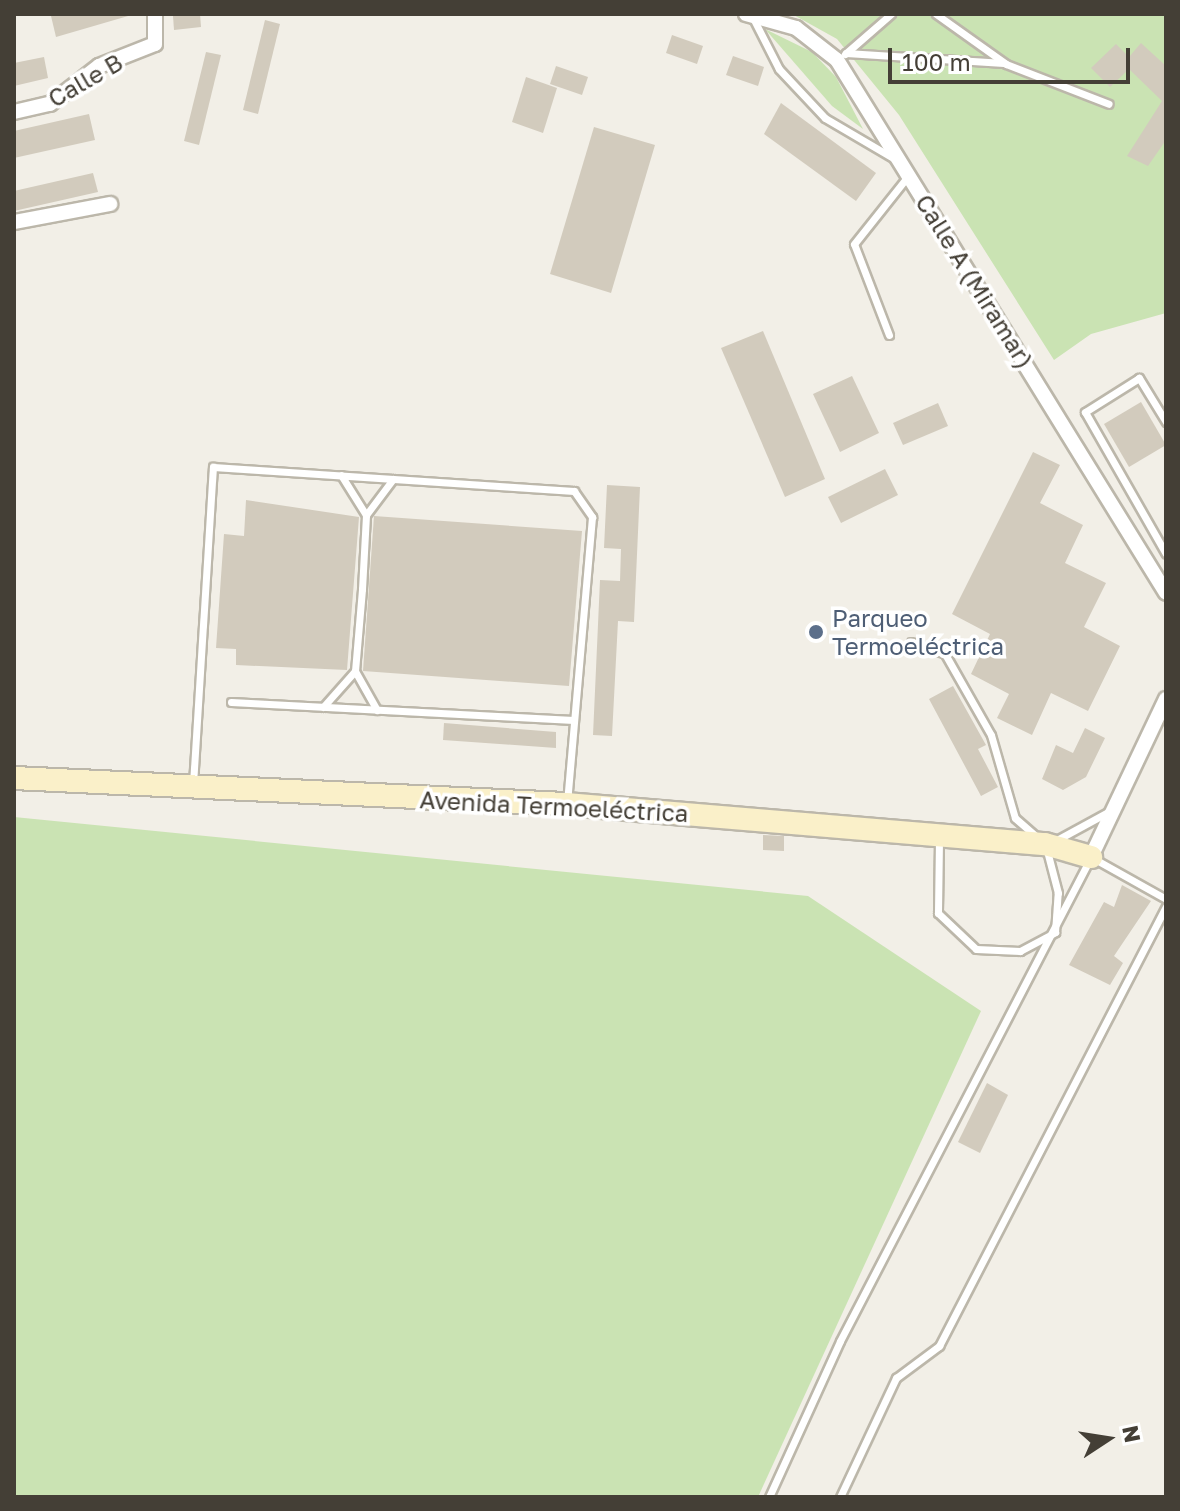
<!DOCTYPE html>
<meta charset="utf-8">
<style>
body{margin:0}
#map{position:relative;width:1180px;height:1511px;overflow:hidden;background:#f2efe7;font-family:"Golos Text",sans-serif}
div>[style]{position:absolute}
.green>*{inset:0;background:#cae3b3}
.building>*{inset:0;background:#d2cbbd}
.roads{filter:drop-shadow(2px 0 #bcb7aa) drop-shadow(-2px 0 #bcb7aa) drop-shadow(0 2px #bcb7aa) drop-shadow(0 -2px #bcb7aa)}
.service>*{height:7px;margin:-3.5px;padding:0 3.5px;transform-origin:3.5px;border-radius:3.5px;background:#fff}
.minor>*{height:14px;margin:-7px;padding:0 7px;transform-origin:7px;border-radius:7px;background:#fff}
.secondary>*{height:22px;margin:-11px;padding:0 11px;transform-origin:11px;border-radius:11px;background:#faf0c9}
.dots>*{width:22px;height:22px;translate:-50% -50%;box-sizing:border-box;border:4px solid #fff;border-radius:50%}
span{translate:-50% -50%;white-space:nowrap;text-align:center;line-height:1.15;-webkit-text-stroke:7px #fff;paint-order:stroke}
.street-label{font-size:24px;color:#443f36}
.service-label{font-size:24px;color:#4e5e75}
.left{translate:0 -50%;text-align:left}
.frame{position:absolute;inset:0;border:16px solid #443f36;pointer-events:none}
.north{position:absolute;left:1068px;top:1399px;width:80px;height:80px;-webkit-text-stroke:6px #fff;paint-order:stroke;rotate:78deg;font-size:22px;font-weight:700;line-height:32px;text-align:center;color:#443f36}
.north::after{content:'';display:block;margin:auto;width:28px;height:36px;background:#443f36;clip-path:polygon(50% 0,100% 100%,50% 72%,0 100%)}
.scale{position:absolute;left:888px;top:48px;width:242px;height:36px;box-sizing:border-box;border:4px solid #443f36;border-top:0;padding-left:10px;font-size:24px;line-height:28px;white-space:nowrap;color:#443f36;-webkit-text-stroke:6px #fff;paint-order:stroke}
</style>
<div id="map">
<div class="green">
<div style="clip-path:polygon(792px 14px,1166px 14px,1166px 313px,1091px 334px,1054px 360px,899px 115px,837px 39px)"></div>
<div style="clip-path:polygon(765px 29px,812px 52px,836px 77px,863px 129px,832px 106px)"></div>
<div style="clip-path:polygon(14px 817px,808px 896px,981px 1011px,758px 1497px,14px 1497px)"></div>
</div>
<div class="building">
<div style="clip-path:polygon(135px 14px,56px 37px,51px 16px,60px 14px)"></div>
<div style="clip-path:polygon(200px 14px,201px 27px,174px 30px,173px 16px)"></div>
<div style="clip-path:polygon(265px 20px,280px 24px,258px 114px,243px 110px)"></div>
<div style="clip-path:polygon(672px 35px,703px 46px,697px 64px,666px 53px)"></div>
<div style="clip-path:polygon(1141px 43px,1166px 66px,1166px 140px,1148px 166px,1127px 156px,1162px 101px,1129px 69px,1110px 87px,1091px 68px,1116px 44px,1129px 57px)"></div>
<div style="clip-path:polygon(206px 52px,221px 55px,199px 145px,184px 141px)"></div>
<div style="clip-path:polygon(733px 56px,764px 67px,758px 86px,726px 75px)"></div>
<div style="clip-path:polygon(44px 57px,48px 78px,14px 86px,14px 63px)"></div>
<div style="clip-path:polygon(556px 66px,588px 77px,582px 95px,550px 84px)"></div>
<div style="clip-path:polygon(526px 77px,557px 88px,543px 133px,512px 122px)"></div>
<div style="clip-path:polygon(781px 103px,876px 173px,856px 201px,764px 134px)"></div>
<div style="clip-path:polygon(89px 114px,95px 140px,14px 158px,14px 131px)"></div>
<div style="clip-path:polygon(594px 127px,655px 145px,611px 293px,550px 274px)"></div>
<div style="clip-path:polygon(93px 173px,98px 192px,14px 211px,14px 191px)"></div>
<div style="clip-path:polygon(763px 331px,825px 479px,785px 497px,721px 348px)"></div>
<div style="clip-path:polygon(852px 376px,879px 433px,840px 452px,813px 394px)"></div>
<div style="clip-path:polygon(1141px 402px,1166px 445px,1129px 467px,1104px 424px)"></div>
<div style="clip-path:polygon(938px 403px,948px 426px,903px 445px,893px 423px)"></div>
<div style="clip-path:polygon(1033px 452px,1060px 465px,1040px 503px,1083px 525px,1065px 563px,1106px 583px,1084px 627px,1120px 646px,1088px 711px,1051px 693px,1032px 735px,997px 718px,1009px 694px,971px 674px,990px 634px,952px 614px)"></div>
<div style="clip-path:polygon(885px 469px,898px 495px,841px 523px,828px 497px)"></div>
<div style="clip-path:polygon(607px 485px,640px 487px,634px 622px,618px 621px,612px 736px,593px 735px,600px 580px,620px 581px,621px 549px,604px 548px)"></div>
<div style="clip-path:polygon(246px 500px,359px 517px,347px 670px,236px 665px,236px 649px,216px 648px,224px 534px,244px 536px)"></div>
<div style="clip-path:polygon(374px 516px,582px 531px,569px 686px,363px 671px)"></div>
<div style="clip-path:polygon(953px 686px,986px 745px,978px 749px,998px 787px,981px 796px,929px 699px)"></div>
<div style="clip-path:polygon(444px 723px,556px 732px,556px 748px,443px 740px)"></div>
<div style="clip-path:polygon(1085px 728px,1105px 738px,1086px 777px,1063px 790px,1042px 779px,1056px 745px,1073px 753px)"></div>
<div style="clip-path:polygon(763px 835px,784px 836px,784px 851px,763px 850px)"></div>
<div style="clip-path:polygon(1122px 885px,1151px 901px,1114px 956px,1123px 963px,1110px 985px,1069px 965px,1104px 902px,1114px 907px)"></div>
<div style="clip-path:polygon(987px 1083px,1008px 1095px,980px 1153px,958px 1142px)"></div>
</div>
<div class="roads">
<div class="service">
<div style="left:936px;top:14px;width:86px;rotate:35.5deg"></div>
<div style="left:1006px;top:64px;width:110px;rotate:21.2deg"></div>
<div style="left:752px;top:16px;width:59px;rotate:63deg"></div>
<div style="left:779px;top:69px;width:67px;rotate:46.8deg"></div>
<div style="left:825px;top:118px;width:81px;rotate:30.4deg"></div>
<div style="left:846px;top:53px;width:158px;rotate:3.6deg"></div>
<div style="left:845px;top:54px;width:61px;rotate:-41deg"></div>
<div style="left:889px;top:335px;width:97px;rotate:-111deg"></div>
<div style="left:854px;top:244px;width:87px;rotate:-51.5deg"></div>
<div style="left:1166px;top:422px;width:52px;rotate:-121.5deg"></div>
<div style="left:1139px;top:378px;width:64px;rotate:147.8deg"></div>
<div style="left:1085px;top:412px;width:163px;rotate:60.3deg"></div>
<div style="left:366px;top:515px;width:45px;rotate:-53.1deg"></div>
<div style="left:911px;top:642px;width:36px;rotate:19deg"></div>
<div style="left:945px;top:654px;width:93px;rotate:60.4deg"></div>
<div style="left:991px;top:735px;width:86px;rotate:73.9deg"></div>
<div style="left:1015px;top:818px;width:30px;rotate:41deg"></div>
<div style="left:355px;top:671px;width:45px;rotate:60.6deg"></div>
<div style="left:231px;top:702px;width:343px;rotate:3deg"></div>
<div style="left:323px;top:707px;width:48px;rotate:-48.4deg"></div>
<div style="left:355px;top:671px;width:82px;rotate:-85.1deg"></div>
<div style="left:362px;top:589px;width:74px;rotate:-86.9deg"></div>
<div style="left:366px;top:515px;width:47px;rotate:-122deg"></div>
<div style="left:193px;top:784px;width:318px;rotate:-86.4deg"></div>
<div style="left:213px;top:467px;width:362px;rotate:3.8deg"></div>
<div style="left:574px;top:491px;width:32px;rotate:55deg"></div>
<div style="left:592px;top:517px;width:285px;rotate:95deg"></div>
<div style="left:939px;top:840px;width:73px;rotate:90.8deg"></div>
<div style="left:938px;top:913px;width:52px;rotate:43.5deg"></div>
<div style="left:976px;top:949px;width:44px;rotate:2.6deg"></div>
<div style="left:1020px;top:951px;width:40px;rotate:-28deg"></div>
<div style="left:1055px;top:932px;width:39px;rotate:-86deg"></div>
<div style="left:1058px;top:893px;width:48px;rotate:-104.6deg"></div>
<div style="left:1055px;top:841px;width:63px;rotate:-28.6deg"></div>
<div style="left:769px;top:1497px;width:171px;rotate:-65.5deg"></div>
<div style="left:840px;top:1341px;width:545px;rotate:-62.59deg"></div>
<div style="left:1091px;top:857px;width:86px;rotate:29.2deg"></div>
<div style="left:840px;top:1497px;width:132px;rotate:-64.8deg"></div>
<div style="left:896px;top:1378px;width:54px;rotate:-36.7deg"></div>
<div style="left:939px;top:1346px;width:494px;rotate:-62.7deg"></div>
</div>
<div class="minor">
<div style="left:746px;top:14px;width:52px;rotate:15.6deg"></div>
<div style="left:796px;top:28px;width:52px;rotate:38deg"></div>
<div style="left:837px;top:60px;width:626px;rotate:58.31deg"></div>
<div style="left:14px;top:112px;width:37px;rotate:-13deg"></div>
<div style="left:50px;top:104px;width:62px;rotate:-37.8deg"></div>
<div style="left:99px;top:66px;width:60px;rotate:-21.4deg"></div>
<div style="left:155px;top:44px;width:30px;rotate:-90deg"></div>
<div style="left:14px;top:222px;width:98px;rotate:-10.6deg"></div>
<div style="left:1091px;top:857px;width:175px;rotate:-64.6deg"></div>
</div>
<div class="secondary">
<div style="left:14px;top:778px;width:553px;rotate:2.7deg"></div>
<div style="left:566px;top:804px;width:481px;rotate:4.8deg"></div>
<div style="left:1045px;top:844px;width:48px;rotate:15.8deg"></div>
</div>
</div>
<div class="dots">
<div style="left:816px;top:632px;background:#5c6f8a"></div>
</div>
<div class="street-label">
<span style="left:85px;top:80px;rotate:-30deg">Calle B</span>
<span style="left:975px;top:281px;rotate:58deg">Calle A (Miramar)</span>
<span style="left:554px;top:806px;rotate:3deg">Avenida Termoeléctrica</span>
</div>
<div class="service-label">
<span class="left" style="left:832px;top:632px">Parqueo<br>Termoeléctrica</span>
</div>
<div class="frame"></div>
<div class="north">N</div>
<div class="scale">100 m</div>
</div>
